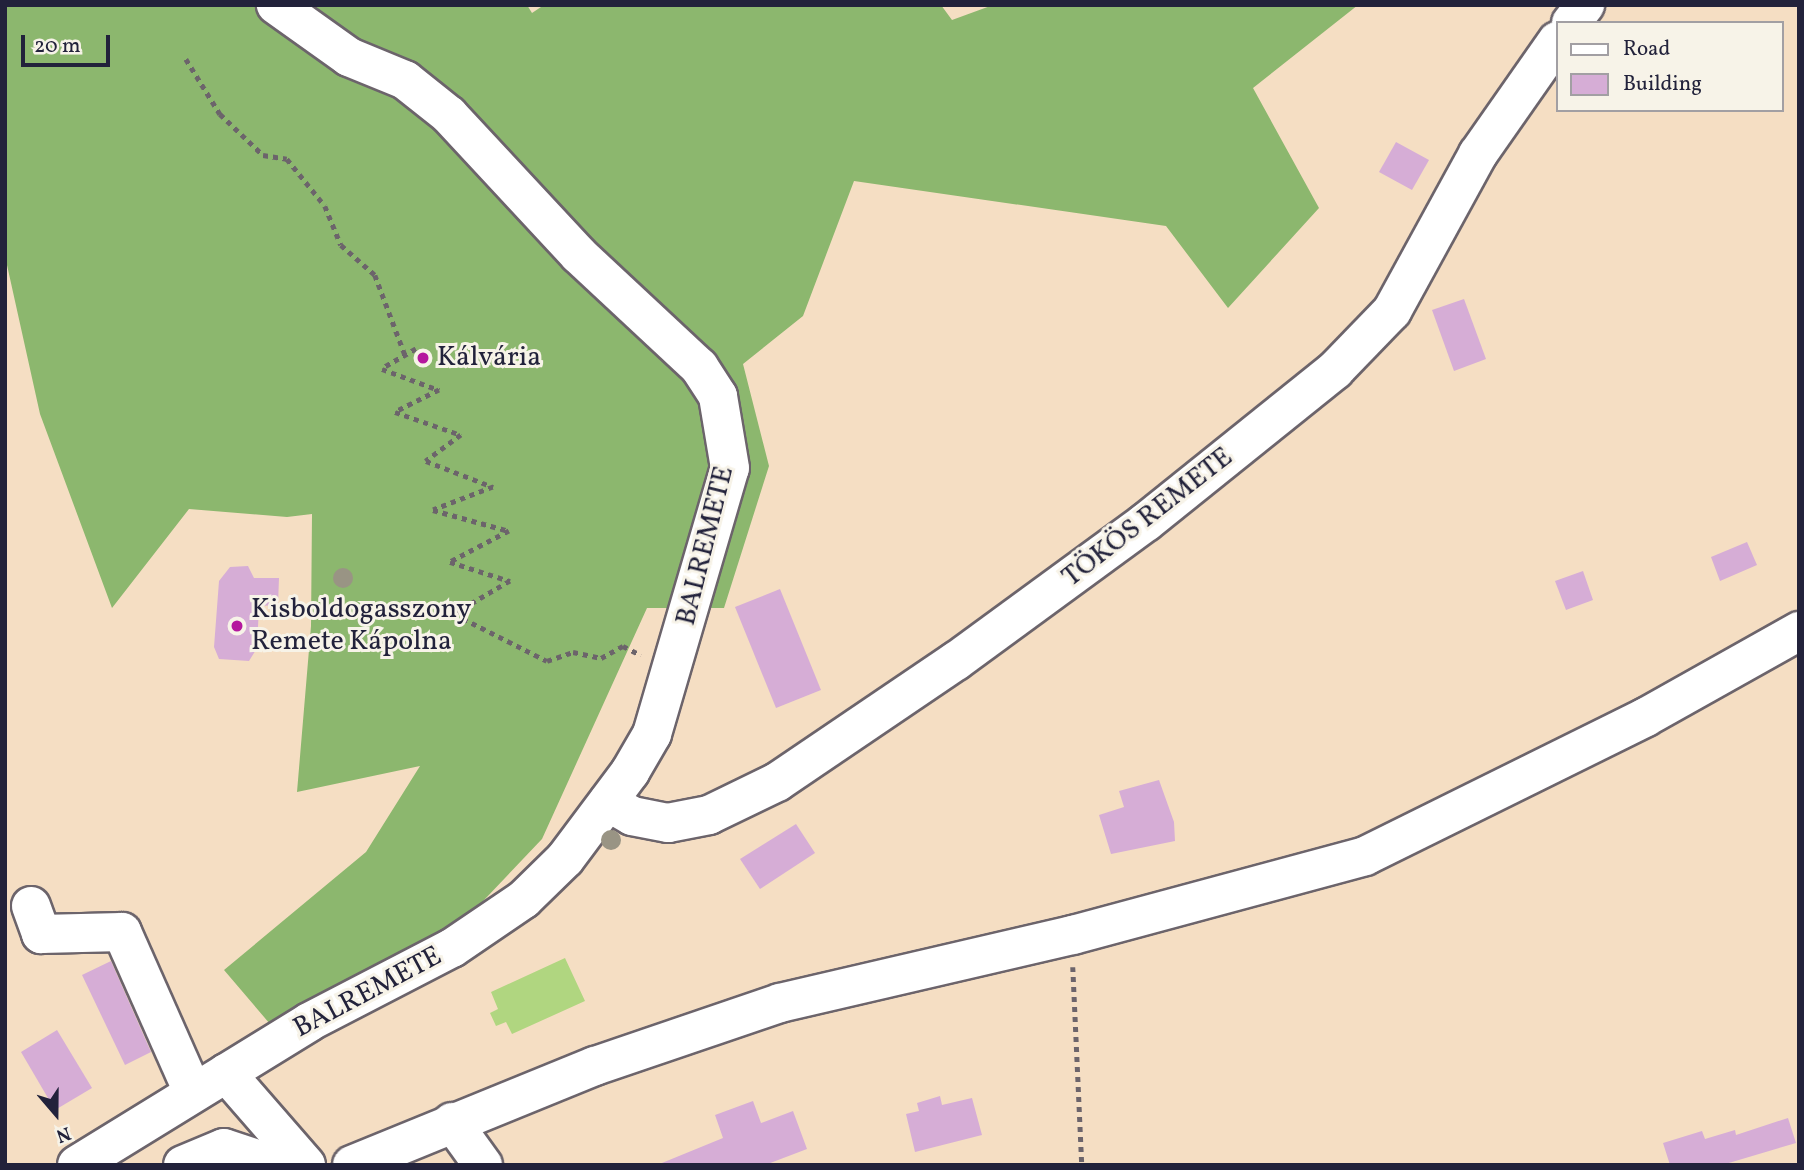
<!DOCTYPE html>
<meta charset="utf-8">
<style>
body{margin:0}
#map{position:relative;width:1804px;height:1170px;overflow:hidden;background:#f5dec3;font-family:Vollkorn,serif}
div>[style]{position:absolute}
.green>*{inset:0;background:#b0d680}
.forest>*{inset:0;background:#8cb76e}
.building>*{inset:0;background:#d6add6}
.path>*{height:4.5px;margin-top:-2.25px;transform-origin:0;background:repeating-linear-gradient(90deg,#6c646b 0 5px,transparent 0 10px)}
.roads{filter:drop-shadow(2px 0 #6c646b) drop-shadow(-2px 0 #6c646b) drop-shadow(0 2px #6c646b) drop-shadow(0 -2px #6c646b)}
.minor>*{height:38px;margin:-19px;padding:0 19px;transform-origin:19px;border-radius:19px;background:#fff}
.trees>*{width:20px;height:20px;margin:-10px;border-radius:50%;background:#999484}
.dots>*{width:19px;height:19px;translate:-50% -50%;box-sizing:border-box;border:4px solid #f7f3e8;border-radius:50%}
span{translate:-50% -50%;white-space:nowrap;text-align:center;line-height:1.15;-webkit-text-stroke:6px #f7f3e8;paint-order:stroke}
.poi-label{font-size:28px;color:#22223b}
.left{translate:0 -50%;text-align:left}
.street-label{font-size:28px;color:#22223b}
.frame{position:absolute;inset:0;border:7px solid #22223b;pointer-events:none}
.legend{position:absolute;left:1556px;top:21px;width:228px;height:91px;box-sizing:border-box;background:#f7f3e8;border:2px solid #a29fa3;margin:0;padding:9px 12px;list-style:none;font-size:21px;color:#22223b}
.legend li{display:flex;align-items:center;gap:14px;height:35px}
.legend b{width:35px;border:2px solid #a29fa3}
.north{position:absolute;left:21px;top:1079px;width:70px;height:70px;-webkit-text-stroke:5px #f7f3e8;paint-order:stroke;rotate:160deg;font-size:19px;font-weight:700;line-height:28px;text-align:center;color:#22223b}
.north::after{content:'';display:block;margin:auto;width:24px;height:32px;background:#22223b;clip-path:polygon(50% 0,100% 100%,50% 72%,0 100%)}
.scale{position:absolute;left:21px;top:35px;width:89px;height:32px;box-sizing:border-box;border:4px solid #22223b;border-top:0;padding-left:9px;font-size:21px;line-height:24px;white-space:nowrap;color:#22223b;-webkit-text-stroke:5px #f7f3e8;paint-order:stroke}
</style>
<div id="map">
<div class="green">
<div style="clip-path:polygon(565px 958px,585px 1001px,512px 1034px,506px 1022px,496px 1026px,490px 1013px,498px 1009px,491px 992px)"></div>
</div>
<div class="forest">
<div style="clip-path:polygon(5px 5px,527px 5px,532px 13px,544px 5px,941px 5px,952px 20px,993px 5px,1358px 5px,1253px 88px,1319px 208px,1228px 308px,1166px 226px,854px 181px,803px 316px,743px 364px,769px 466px,724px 608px,647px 608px,542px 839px,466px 919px,270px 1024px,224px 970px,366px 852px,420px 766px,297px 792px,311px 626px,312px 514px,287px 517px,189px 509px,112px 608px,40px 414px,5px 256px)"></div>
</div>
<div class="building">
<div style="clip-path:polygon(1396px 142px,1429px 160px,1412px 190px,1379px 172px)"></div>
<div style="clip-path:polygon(1464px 299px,1486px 359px,1454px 371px,1432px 310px)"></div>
<div style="clip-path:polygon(1747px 542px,1757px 565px,1720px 581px,1711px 557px)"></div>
<div style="clip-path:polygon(248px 566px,254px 578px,279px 578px,278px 605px,259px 606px,257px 648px,249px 661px,219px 659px,214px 647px,219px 581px,230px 567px)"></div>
<div style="clip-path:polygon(1583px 571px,1593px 600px,1566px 610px,1555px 581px)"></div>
<div style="clip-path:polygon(780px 589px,821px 690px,776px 708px,735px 607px)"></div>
<div style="clip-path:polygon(1159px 780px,1174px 822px,1175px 841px,1111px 854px,1099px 815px,1124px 807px,1119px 791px)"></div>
<div style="clip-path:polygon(796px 824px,815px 853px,760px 889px,740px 859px)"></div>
<div style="clip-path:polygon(111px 961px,151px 1052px,125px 1065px,82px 975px)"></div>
<div style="clip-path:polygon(57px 1030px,92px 1088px,55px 1110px,21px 1052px)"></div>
<div style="clip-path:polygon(940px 1096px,942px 1105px,972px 1098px,982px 1135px,915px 1152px,906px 1114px,919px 1111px,917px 1103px)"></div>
<div style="clip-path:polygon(753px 1101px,761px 1123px,793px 1111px,807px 1149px,765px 1165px,657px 1165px,723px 1138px,715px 1115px)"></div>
<div style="clip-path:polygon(1788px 1118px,1796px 1143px,1722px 1165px,1670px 1165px,1663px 1143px,1702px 1131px,1705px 1139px,1735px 1130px,1736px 1135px)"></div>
</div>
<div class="path">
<div style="left:186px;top:59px;width:65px;rotate:58.3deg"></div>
<div style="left:220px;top:114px;width:59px;rotate:43.6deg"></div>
<div style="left:263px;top:155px;width:24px;rotate:9deg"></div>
<div style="left:287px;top:159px;width:60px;rotate:51deg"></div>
<div style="left:325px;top:206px;width:42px;rotate:67.7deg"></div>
<div style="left:341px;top:245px;width:45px;rotate:41.4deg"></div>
<div style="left:375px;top:275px;width:85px;rotate:69.4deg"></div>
<div style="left:416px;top:349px;width:39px;rotate:150deg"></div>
<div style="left:382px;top:369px;width:61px;rotate:20.2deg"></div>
<div style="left:439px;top:390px;width:49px;rotate:153.4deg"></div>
<div style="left:395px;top:412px;width:70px;rotate:19.2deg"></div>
<div style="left:461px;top:435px;width:44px;rotate:143.4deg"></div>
<div style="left:426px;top:461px;width:72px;rotate:21.2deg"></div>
<div style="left:493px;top:487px;width:64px;rotate:159deg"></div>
<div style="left:433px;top:510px;width:79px;rotate:15.4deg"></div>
<div style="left:509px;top:531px;width:67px;rotate:152.3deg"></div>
<div style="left:450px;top:562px;width:63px;rotate:17.6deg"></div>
<div style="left:510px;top:581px;width:65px;rotate:149.5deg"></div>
<div style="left:454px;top:614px;width:104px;rotate:26.8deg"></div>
<div style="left:547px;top:661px;width:28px;rotate:-19deg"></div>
<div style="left:573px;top:652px;width:29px;rotate:12deg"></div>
<div style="left:601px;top:658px;width:25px;rotate:-29deg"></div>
<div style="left:623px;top:646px;width:20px;rotate:27deg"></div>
<div style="left:1073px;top:967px;width:198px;rotate:87.4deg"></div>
</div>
<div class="roads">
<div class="minor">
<div style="left:1571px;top:23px;width:23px;rotate:-52deg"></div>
<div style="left:608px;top:802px;width:28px;rotate:30deg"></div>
<div style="left:632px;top:816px;width:37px;rotate:11deg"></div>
<div style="left:668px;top:823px;width:42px;rotate:-11deg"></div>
<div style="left:709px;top:815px;width:76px;rotate:-25.9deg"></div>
<div style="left:777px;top:782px;width:216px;rotate:-34.1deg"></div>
<div style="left:956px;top:661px;width:235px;rotate:-36.2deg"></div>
<div style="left:1146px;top:522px;width:243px;rotate:-38.8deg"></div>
<div style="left:1335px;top:370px;width:82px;rotate:-46deg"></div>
<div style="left:1392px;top:311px;width:179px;rotate:-61.3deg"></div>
<div style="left:1478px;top:154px;width:138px;rotate:-55deg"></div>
<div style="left:31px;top:906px;width:30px;rotate:70deg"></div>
<div style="left:41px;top:934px;width:81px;rotate:-1.4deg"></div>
<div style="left:122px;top:932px;width:175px;rotate:66.1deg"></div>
<div style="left:226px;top:1073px;width:122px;rotate:49deg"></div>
<div style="left:452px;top:1122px;width:53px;rotate:54.2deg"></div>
<div style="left:77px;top:1165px;width:273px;rotate:-31.6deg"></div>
<div style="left:309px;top:1022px;width:161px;rotate:-27.4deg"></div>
<div style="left:452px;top:948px;width:87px;rotate:-34.2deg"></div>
<div style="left:524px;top:899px;width:57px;rotate:-44.3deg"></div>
<div style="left:565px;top:859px;width:109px;rotate:-53.2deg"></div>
<div style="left:630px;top:772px;width:44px;rotate:-59.9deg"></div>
<div style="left:652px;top:734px;width:277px;rotate:-73.7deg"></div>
<div style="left:730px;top:468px;width:73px;rotate:-99.5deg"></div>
<div style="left:718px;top:396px;width:35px;rotate:-123deg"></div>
<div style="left:699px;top:367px;width:164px;rotate:-137deg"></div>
<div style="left:579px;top:255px;width:191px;rotate:-132.9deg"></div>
<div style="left:449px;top:115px;width:56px;rotate:-141.5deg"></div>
<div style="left:405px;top:80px;width:61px;rotate:-157.7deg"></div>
<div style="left:349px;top:57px;width:90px;rotate:-144.5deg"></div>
<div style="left:183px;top:1165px;width:44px;rotate:-22.5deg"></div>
<div style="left:224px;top:1148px;width:54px;rotate:18.4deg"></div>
<div style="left:352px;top:1165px;width:262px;rotate:-22.2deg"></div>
<div style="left:595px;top:1066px;width:195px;rotate:-18.8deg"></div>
<div style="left:780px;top:1003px;width:301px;rotate:-13.1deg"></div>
<div style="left:1073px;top:935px;width:302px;rotate:-15.1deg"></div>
<div style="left:1365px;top:856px;width:313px;rotate:-26.3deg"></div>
<div style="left:1646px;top:717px;width:176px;rotate:-29.3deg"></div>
</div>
</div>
<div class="trees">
<div style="left:343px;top:578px"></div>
<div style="left:611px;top:840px"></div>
</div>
<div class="dots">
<div style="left:423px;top:358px;background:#b5179e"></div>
<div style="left:237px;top:626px;background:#b5179e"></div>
</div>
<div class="poi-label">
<span class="left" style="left:437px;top:358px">Kálvária</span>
<span class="left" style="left:251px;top:626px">Kisboldogasszony<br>Remete Kápolna</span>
</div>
<div class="street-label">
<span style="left:1148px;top:518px;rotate:-38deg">TÖKÖS REMETE</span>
<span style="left:706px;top:546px;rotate:-76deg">BALREMETE</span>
<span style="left:368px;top:993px;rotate:-28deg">BALREMETE</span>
</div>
<div class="frame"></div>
<ul class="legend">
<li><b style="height:9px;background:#fff"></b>Road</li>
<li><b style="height:19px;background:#d6add6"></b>Building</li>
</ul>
<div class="north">N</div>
<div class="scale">20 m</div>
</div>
